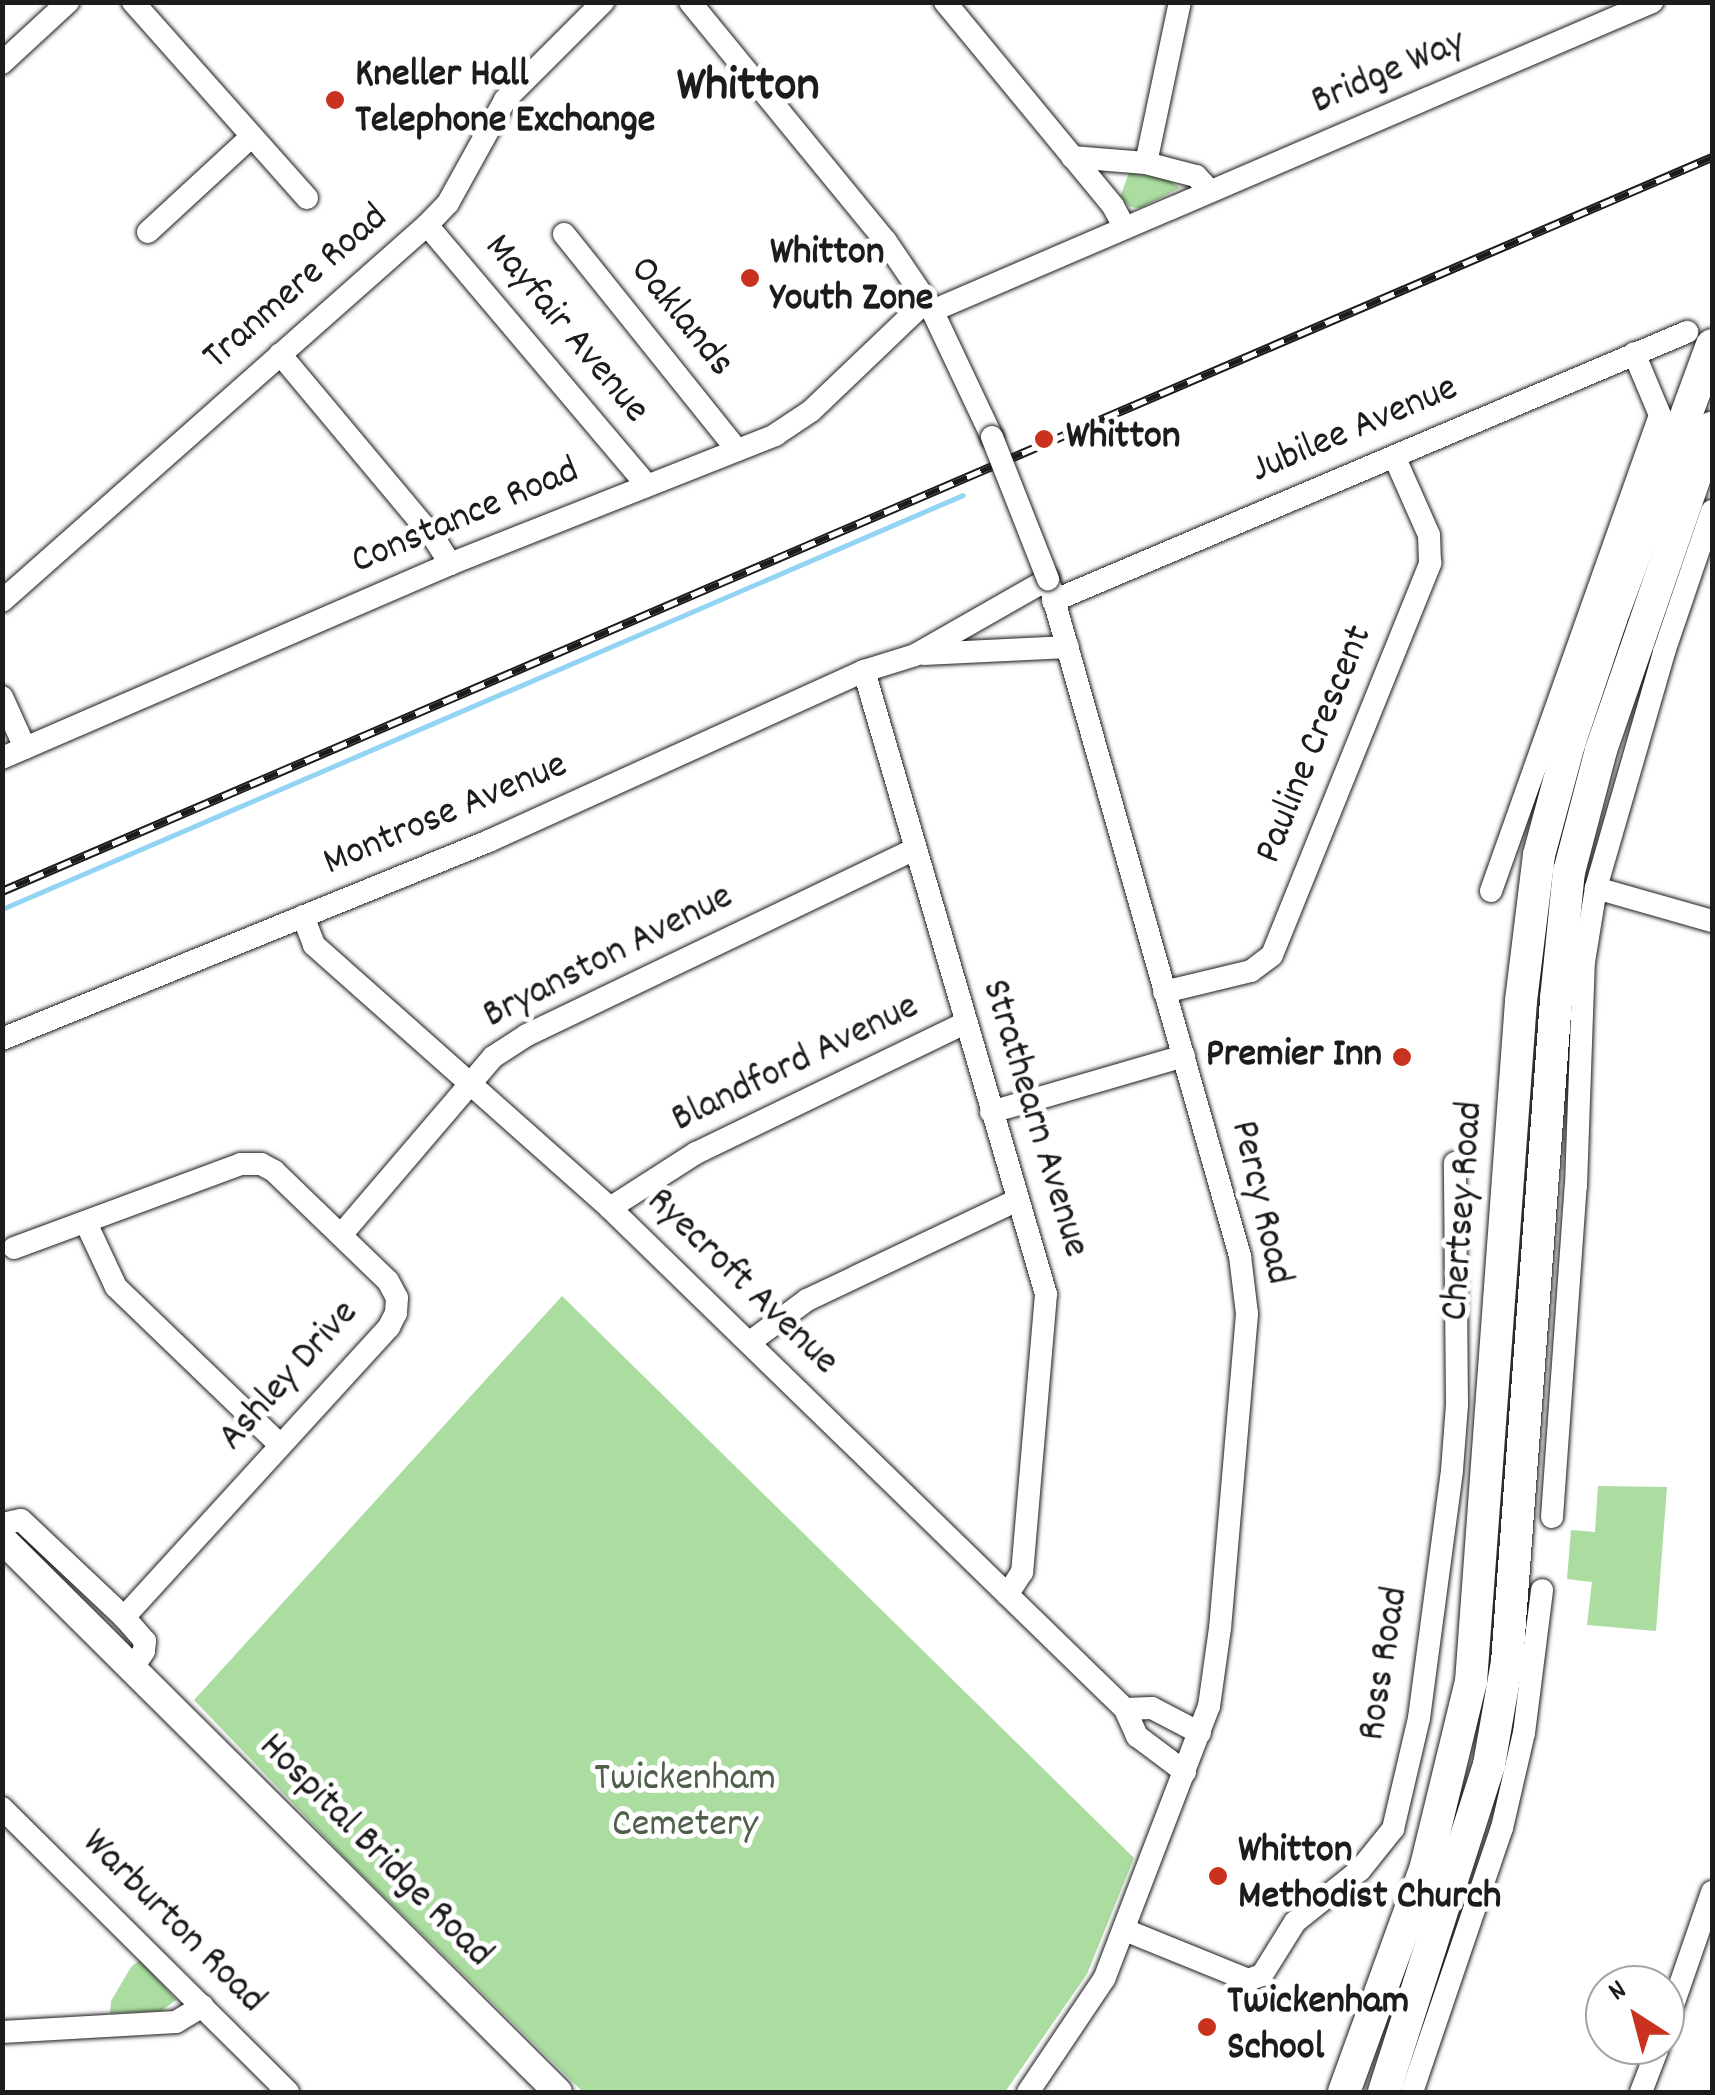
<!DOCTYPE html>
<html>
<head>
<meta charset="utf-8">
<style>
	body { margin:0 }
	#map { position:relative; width:1715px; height:2095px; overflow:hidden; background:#fff; font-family:Dekko,sans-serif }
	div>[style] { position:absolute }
	.green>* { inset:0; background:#aadd9f }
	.stream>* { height:5px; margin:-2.5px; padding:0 2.5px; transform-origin:2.5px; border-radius:2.5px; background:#93d4f5 }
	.roads { filter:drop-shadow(0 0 2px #1c1c1c) drop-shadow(0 0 2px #1c1c1c) }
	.minor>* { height:22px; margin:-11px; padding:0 11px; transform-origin:11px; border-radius:11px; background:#fff }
	.major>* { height:28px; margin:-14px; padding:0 14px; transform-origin:14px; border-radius:14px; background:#fff }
	.highway>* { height:32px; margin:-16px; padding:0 16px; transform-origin:16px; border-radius:16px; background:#fff }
	.rail>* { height:9px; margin-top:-4.5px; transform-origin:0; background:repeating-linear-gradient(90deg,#fff 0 15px,#1c1c1c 0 30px); box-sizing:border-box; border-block:2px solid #1c1c1c }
	.bridges { filter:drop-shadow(0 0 2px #1c1c1c) drop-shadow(0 0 2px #1c1c1c) }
	.minor-bridge>* { height:22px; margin:-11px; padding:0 11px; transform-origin:11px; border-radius:11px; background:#fff }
	.dots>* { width:28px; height:28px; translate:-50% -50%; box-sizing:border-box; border:5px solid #fff; border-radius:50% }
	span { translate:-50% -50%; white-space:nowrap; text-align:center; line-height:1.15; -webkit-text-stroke:10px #fff; paint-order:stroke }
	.street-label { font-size:40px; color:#1c1c1c }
	.poi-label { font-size:40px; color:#1c1c1c; font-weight:700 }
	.left { translate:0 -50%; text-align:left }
	.right { translate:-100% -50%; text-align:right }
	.park-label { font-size:40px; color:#4e604a }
	.district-label { font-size:50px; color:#1c1c1c; font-weight:700 }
	.frame { position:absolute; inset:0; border:5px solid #1c1c1c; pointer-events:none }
	.north { position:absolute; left:1585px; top:1965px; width:100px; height:100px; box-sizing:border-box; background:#fff; border:2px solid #a4a4a4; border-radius:50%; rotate:324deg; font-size:28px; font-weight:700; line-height:40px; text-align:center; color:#1c1c1c }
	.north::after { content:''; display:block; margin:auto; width:35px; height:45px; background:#c8321e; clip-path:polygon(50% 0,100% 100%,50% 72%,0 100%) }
</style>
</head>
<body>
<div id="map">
	<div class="green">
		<i style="clip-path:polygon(1129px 173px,1167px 179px,1180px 188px,1140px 208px,1130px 207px,1120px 197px)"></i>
		<i style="clip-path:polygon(562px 1296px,1134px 1858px,1087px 1974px,1005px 2092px,583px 2092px,346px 1859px,194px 1700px)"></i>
		<i style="clip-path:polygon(1598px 1486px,1667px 1487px,1656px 1631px,1587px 1625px,1592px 1582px,1567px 1579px,1571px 1530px,1595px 1532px)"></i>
		<i style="clip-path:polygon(140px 1960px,176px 2000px,161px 2011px,110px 2013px,111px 2001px,131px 1967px)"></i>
	</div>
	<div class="stream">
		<i style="left:2px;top:909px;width:1046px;rotate:-23.31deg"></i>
	</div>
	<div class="roads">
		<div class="minor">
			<i style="left:133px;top:2px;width:262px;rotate:48.4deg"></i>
			<i style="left:690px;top:2px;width:308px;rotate:50.7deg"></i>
			<i style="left:885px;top:240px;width:82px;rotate:55.9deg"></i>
			<i style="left:931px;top:308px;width:143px;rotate:64.7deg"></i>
			<i style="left:945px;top:2px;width:264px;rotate:50.5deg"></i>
			<i style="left:1113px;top:206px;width:24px;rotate:62deg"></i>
			<i style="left:2px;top:63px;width:90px;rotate:-42.7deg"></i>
			<i style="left:1072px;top:157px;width:74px;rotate:4.6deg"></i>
			<i style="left:1146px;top:163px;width:52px;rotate:14.6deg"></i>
			<i style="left:1196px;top:176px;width:21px;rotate:47deg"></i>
			<i style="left:1146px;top:163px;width:165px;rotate:-78.1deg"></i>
			<i style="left:427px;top:225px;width:338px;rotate:49.8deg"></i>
			<i style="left:148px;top:232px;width:139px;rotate:-42.7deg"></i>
			<i style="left:564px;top:234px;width:277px;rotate:51.3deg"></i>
			<i style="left:932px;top:311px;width:784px;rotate:-23.23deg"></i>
			<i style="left:280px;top:354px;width:240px;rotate:50.1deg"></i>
			<i style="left:434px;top:538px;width:31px;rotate:58deg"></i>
			<i style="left:2px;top:601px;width:567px;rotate:-41.5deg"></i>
			<i style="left:427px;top:225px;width:30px;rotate:-46deg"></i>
			<i style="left:448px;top:203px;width:118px;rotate:-61deg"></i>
			<i style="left:505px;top:100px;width:139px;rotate:-45deg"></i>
			<i style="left:1053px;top:601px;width:689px;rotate:-22.99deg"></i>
			<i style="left:924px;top:654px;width:144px;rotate:-2.8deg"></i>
			<i style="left:864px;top:671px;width:649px;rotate:73.72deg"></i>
			<i style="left:1046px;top:1294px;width:279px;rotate:94.9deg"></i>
			<i style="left:1022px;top:1572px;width:27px;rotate:123deg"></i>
			<i style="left:2px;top:697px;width:56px;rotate:65.7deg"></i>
			<i style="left:2px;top:758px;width:488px;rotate:-23.4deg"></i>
			<i style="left:450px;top:564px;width:350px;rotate:-21.6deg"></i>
			<i style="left:775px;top:435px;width:43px;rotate:-33.7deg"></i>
			<i style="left:811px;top:411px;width:159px;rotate:-43.7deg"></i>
			<i style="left:1596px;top:888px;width:121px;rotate:15.9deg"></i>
			<i style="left:1491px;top:891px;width:505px;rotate:-70.45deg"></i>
			<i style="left:1660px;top:415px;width:67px;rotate:-112.8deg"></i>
			<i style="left:303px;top:916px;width:31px;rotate:69deg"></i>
			<i style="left:314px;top:945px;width:396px;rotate:41.6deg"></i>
			<i style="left:610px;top:1208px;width:718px;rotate:44.21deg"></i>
			<i style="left:1125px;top:1709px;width:30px;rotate:66deg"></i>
			<i style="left:1137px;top:1736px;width:60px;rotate:36.9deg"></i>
			<i style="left:1164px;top:992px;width:89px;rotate:-13.6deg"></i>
			<i style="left:1251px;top:971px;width:26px;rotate:-37deg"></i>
			<i style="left:1272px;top:955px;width:423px;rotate:-68deg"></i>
			<i style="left:1430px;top:563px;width:28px;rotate:-92deg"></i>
			<i style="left:1429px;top:535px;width:86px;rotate:-113.9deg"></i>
			<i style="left:2px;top:1039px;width:526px;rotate:-22.13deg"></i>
			<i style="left:489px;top:841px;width:412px;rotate:-24.4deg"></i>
			<i style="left:864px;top:671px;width:53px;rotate:-17.4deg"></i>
			<i style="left:915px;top:655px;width:153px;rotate:-29.7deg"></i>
			<i style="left:1048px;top:579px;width:704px;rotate:74.17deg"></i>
			<i style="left:1240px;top:1256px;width:58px;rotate:83.1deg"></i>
			<i style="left:1247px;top:1314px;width:315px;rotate:94.9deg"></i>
			<i style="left:1220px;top:1628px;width:79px;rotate:98deg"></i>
			<i style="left:1209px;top:1706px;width:292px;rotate:111deg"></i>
			<i style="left:1104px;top:1979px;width:136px;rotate:123.9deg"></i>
			<i style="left:991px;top:1112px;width:201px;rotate:-16.2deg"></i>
			<i style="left:610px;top:1208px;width:102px;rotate:-32.6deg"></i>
			<i style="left:696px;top:1153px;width:299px;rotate:-25.8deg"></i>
			<i style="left:87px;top:1225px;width:68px;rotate:64.9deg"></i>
			<i style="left:116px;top:1287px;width:228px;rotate:43.9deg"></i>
			<i style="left:341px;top:1235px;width:234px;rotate:-49.5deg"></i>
			<i style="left:493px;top:1057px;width:40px;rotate:-32.9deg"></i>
			<i style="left:527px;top:1035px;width:430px;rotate:-25.6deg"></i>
			<i style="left:14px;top:1248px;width:242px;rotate:-20.3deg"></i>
			<i style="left:241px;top:1164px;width:20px"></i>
			<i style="left:261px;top:1164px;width:15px;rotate:28deg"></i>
			<i style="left:274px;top:1171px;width:158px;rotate:44deg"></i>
			<i style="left:388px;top:1281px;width:19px;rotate:62deg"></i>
			<i style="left:397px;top:1298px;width:15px;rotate:94deg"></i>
			<i style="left:396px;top:1313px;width:16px;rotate:117deg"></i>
			<i style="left:389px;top:1327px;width:393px;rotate:132.4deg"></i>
			<i style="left:750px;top:1342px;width:71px;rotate:-36.4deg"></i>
			<i style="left:807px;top:1300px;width:233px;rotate:-25.4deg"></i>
			<i style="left:1552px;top:1517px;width:332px;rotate:-85.9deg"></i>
			<i style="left:1576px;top:1186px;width:224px;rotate:-88deg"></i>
			<i style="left:1584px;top:962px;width:75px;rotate:-80.8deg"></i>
			<i style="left:1596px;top:888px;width:246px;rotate:-73.9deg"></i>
			<i style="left:1664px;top:652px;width:149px;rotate:-71.2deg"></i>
			<i style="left:2px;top:1524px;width:19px;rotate:-12deg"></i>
			<i style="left:21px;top:1520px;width:141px;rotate:43.3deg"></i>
			<i style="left:124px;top:1617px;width:32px;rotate:49deg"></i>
			<i style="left:145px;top:1641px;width:10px;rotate:96deg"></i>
			<i style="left:144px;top:1651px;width:23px;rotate:124deg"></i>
			<i style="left:1125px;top:1709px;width:27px;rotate:-2deg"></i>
			<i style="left:1152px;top:1708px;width:54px;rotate:27.5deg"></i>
			<i style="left:2px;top:1808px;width:403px;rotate:44.8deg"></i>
			<i style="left:1125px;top:1930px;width:133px;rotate:22.1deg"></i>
			<i style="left:1248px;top:1980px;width:15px;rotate:-20deg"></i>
			<i style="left:1262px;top:1975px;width:62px;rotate:-58.1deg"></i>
			<i style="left:1295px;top:1922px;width:83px;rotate:-38.7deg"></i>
			<i style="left:1360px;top:1870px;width:53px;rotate:-51.2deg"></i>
			<i style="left:1393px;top:1829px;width:114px;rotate:-76.8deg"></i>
			<i style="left:1419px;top:1718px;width:250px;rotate:-82.4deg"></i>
			<i style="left:1452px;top:1470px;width:65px;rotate:-85.6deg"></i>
			<i style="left:1457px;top:1405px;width:242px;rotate:-90.5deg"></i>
			<i style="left:1665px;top:2028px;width:144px;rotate:-70.9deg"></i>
			<i style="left:2px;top:2032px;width:174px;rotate:-3.3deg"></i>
			<i style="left:176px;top:2022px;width:31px;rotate:-31deg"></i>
			<i style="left:1412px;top:2092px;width:279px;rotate:-71.2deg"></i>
			<i style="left:1502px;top:1828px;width:98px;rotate:-77deg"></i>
			<i style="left:1524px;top:1733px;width:144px;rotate:-82.8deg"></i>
			<i style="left:1641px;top:2092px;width:50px;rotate:-69deg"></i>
		</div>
		<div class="major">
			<i style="left:2px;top:1539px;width:784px;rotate:44.85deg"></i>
		</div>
		<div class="highway">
			<i style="left:1344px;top:2092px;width:236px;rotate:-70deg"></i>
			<i style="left:1425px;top:1870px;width:194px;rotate:-76.3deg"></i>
			<i style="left:1471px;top:1682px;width:683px;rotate:-85.8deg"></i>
			<i style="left:1521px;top:1001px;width:147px;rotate:-83deg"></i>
			<i style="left:1539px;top:855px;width:115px;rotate:-74.9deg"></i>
			<i style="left:1569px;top:744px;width:129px;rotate:-71.4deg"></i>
			<i style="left:1610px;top:622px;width:295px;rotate:-69.8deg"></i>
			<i style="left:1384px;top:2092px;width:343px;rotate:-72.2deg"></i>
			<i style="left:1489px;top:1765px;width:105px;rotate:-80.1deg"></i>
			<i style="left:1507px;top:1662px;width:665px;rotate:-85.77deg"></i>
			<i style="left:1556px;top:999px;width:128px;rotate:-84.2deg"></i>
			<i style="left:1569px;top:872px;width:126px;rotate:-75.3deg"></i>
			<i style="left:1601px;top:750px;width:341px;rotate:-71deg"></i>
		</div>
	</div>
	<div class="rail">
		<i style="left:2px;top:891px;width:1861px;rotate:-23.23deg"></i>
	</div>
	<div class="bridges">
		<div class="minor-bridge">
			<i style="left:992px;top:437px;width:153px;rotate:68.5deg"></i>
		</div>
	</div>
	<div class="dots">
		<i style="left:335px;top:100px;background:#c8321e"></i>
		<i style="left:750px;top:278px;background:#c8321e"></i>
		<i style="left:1044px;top:439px;background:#c8321e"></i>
		<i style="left:1402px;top:1057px;background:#c8321e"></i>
		<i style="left:1218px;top:1876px;background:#c8321e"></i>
		<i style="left:1207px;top:2027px;background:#c8321e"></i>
	</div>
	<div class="street-label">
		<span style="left:1389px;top:74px;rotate:-23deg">Bridge Way</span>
		<span style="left:297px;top:289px;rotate:-41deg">Tranmere Road</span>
		<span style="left:680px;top:318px;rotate:51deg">Oaklands</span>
		<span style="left:565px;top:330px;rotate:50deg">Mayfair Avenue</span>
		<span style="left:1355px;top:431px;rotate:-23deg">Jubilee Avenue</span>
		<span style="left:466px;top:518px;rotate:-23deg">Constance Road</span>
		<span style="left:1316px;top:745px;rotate:-68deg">Pauline Crescent</span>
		<span style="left:446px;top:816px;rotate:-23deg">Montrose Avenue</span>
		<span style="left:609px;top:958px;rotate:-27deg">Bryanston Avenue</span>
		<span style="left:796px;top:1065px;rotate:-26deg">Blandford Avenue</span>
		<span style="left:1033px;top:1119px;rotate:73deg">Strathearn Avenue</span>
		<span style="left:1259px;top:1203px;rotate:77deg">Percy Road</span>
		<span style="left:1465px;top:1211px;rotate:-86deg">Chertsey Road</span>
		<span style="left:741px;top:1283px;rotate:44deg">Ryecroft Avenue</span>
		<span style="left:290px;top:1377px;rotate:-48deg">Ashley Drive</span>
		<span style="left:1386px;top:1664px;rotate:-81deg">Ross Road</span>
		<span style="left:374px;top:1852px;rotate:45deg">Hospital Bridge Road</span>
		<span style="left:172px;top:1923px;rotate:45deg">Warburton Road</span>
	</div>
	<div class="poi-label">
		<span class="left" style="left:355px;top:100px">Kneller Hall<br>Telephone Exchange</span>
		<span class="left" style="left:770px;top:278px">Whitton<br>Youth Zone</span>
		<span class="left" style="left:1066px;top:439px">Whitton</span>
		<span class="right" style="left:1382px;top:1057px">Premier Inn</span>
		<span class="left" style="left:1238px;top:1876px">Whitton<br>Methodist Church</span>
		<span class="left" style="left:1227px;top:2027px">Twickenham<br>School</span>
	</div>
	<div class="park-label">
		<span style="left:685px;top:1804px">Twickenham<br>Cemetery</span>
	</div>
	<div class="district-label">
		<span style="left:748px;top:89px">Whitton</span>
	</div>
	<div class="frame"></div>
	<div class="north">N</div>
</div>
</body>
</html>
